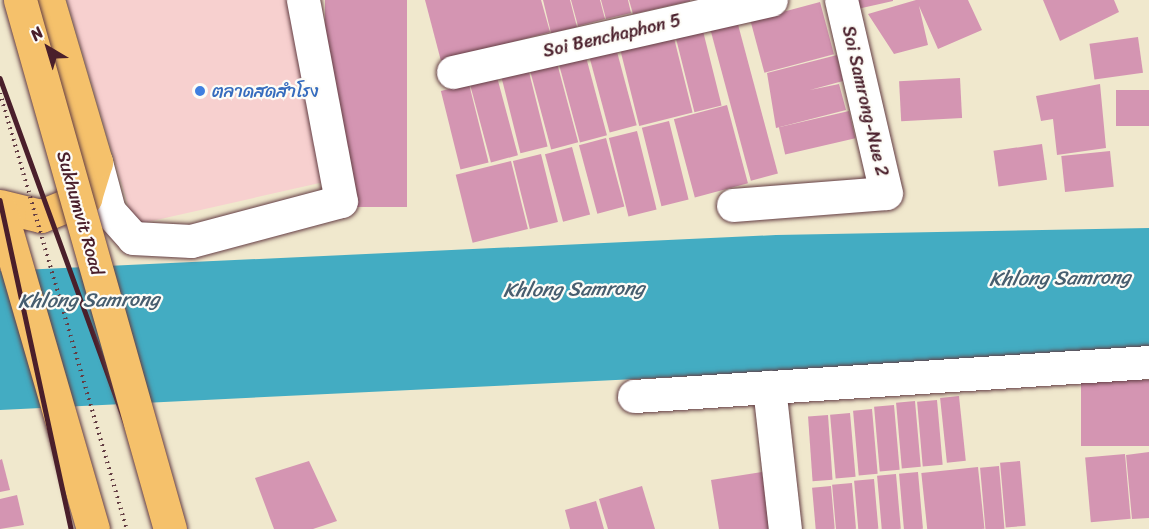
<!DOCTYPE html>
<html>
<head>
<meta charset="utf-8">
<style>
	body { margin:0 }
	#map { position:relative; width:1149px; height:529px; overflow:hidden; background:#f0e8cd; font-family:Sriracha,"Playpen Sans Thai",sans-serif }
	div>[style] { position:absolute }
	.built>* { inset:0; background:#f7d0cf }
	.water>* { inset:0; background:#43acc2 }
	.building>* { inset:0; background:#d495b2; transform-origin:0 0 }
	.roads { filter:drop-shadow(0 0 2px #633d43) drop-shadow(0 0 2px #633d43) }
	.minor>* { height:33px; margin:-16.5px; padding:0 16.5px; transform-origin:16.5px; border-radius:16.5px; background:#fff }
	.highway>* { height:33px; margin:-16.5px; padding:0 16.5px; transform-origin:16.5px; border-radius:16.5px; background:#f5c16b }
	.rail>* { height:4.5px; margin:-2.25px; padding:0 2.25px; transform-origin:2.25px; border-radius:2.25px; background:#4a1f2b }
	.path-bridge>* { height:4px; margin-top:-2px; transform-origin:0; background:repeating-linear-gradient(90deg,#633d43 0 1.5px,transparent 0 6px) }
	.bridges { filter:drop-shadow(0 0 2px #633d43) drop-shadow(0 0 2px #633d43) }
	.highway-bridge>* { height:33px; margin:-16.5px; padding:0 16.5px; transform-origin:16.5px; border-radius:16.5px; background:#f5c16b }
	.dots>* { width:16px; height:16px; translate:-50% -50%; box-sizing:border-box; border:3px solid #fdfcf7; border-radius:50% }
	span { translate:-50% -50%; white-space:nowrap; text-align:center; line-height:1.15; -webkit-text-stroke:4.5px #fdfcf7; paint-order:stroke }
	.street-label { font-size:18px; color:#4a1f2b }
	.shop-label { font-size:18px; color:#366cbe }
	.left { translate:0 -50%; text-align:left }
	.water-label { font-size:20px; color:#475e6f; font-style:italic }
	.north { position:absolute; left:18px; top:18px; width:60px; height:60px; -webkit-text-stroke:4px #fdfcf7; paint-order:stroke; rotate:322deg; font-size:16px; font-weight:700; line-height:24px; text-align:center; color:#4a1f2b }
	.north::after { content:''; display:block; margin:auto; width:21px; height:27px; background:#4a1f2b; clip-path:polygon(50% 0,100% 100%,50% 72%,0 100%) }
</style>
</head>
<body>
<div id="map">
	<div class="built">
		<i style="clip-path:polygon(67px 0,288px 0,324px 182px,134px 225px)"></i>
	</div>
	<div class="water">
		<i style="clip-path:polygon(1149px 228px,1149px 354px,0 410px,0 271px,776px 235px)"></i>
	</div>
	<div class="building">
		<i style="left:325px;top:0;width:82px;height:207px"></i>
		<i style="clip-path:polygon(425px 0,541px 0,550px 32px,441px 61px)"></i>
		<i style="clip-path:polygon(543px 0,570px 0,577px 27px,551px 33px)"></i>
		<i style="clip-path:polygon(571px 0,600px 0,605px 19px,578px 26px)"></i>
		<i style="clip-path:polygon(601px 0,628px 0,631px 13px,606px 19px)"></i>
		<i style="clip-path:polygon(629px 0,690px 0,690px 1px,633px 14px)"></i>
		<i style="clip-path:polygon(851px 0,893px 0,893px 1px,853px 10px)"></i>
		<i style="clip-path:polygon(968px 0,982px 30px,938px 49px,919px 6px,928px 45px,894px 54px,868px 14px,916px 0)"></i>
		<i style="clip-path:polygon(1043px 0,1114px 0,1119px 12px,1060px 41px)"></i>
		<i style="left:820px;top:2px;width:54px;height:72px;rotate:75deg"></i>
		<i style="left:736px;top:17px;width:162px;height:28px;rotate:75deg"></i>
		<i style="left:702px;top:27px;width:81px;height:28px;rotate:76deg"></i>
		<i style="left:673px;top:34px;width:81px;height:55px;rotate:76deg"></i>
		<i style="left:1138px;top:37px;width:36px;height:49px;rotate:82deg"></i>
		<i style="left:616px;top:48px;width:80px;height:28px;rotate:75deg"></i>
		<i style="clip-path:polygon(837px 55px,843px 81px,810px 90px,839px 84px,846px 110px,776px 128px,767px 73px)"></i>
		<i style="left:586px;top:57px;width:81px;height:28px;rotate:75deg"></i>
		<i style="left:557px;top:63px;width:82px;height:28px;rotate:75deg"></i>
		<i style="left:528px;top:68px;width:81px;height:28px;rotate:76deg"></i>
		<i style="left:497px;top:77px;width:81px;height:28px;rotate:75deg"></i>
		<i style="left:960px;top:78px;width:40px;height:61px;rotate:87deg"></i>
		<i style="left:469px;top:84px;width:81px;height:29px;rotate:76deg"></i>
		<i style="clip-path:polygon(1100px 84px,1106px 148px,1057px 155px,1053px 119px,1041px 121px,1036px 96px)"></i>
		<i style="left:1149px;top:90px;width:36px;height:33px;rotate:90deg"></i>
		<i style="left:727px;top:105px;width:81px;height:55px;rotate:75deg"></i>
		<i style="left:849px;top:111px;width:28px;height:72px;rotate:77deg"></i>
		<i style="left:669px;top:121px;width:81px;height:28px;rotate:76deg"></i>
		<i style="left:637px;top:131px;width:81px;height:29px;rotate:76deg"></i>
		<i style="left:606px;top:138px;width:71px;height:28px;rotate:75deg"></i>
		<i style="left:1042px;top:144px;width:36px;height:49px;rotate:82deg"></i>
		<i style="left:572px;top:147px;width:70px;height:28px;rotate:75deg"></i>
		<i style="left:1110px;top:151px;width:36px;height:49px;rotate:84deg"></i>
		<i style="left:541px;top:154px;width:70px;height:29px;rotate:76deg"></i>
		<i style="left:511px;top:161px;width:70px;height:57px;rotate:76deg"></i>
		<i style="left:1149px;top:380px;width:66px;height:68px;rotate:90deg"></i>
		<i style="left:959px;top:396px;width:65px;height:19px;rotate:84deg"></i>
		<i style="left:937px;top:400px;width:65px;height:20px;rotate:85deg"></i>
		<i style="left:915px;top:401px;width:66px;height:19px;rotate:85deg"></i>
		<i style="left:894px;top:405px;width:65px;height:20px;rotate:85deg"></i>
		<i style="left:872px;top:409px;width:65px;height:19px;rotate:85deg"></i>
		<i style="left:850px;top:413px;width:64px;height:20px;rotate:85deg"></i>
		<i style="left:828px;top:415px;width:65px;height:20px;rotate:86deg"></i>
		<i style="clip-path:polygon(1149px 452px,1149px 518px,1132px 519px,1126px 455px)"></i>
		<i style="left:1125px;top:454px;width:65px;height:40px;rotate:85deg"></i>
		<i style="clip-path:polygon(2px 459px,10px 490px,0 492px,0 460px)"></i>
		<i style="clip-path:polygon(309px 461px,337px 521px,313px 529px,274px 529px,255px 478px)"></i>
		<i style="left:1020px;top:461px;width:65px;height:20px;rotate:85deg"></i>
		<i style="left:999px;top:466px;width:63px;height:19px;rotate:85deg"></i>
		<i style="left:978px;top:467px;width:62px;height:57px;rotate:84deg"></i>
		<i style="clip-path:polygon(762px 472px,771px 529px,719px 529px,711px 480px)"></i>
		<i style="left:918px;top:472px;width:57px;height:19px;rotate:85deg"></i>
		<i style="left:896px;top:474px;width:55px;height:19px;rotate:85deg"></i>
		<i style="left:874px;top:479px;width:50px;height:20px;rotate:85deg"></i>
		<i style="left:852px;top:483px;width:46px;height:20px;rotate:85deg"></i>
		<i style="clip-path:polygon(642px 486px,655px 529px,608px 529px,599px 499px)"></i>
		<i style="left:831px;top:486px;width:43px;height:19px;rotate:85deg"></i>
		<i style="clip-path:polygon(17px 495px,24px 525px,0 529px,0 499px)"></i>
		<i style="clip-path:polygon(596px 501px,604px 529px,570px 529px,565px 510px)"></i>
	</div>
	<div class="roads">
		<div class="minor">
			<i style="left:453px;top:72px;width:326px;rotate:-12.8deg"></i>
			<i style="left:96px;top:162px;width:51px;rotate:75.1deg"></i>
			<i style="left:109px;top:211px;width:36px;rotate:48deg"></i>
			<i style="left:133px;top:238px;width:58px;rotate:3deg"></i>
			<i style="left:191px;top:241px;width:155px;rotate:-14.9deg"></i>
			<i style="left:341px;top:201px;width:205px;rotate:-100.7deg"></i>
			<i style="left:733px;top:205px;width:153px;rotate:-4.5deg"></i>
			<i style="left:886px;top:193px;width:198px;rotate:-103.1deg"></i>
			<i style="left:769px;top:387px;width:143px;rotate:83.6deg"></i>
			<i style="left:634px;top:396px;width:516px;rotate:-3.78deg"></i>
		</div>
		<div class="highway">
			<i style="left:0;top:206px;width:42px;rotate:13.7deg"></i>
			<i style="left:41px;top:216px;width:48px;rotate:-22.2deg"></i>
			<i style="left:85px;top:198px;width:38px;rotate:-73deg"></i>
			<i style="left:96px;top:162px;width:169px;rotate:-106.5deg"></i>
			<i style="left:0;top:209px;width:333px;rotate:73.8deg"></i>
		</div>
	</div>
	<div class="rail">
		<i style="left:0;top:78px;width:480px;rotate:70deg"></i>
		<i style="left:0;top:200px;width:337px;rotate:77.8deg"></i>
	</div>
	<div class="path-bridge">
		<i style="left:0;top:93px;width:454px;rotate:73.8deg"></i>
	</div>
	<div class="bridges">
		<div class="highway-bridge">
			<i style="left:20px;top:0;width:550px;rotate:74.17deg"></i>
		</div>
	</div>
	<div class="dots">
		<i style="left:200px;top:91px;background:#3f7fe0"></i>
	</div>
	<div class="street-label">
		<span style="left:612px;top:36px;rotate:-13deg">Soi Benchaphon 5</span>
		<span style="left:865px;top:101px;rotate:77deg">Soi Samrong-Nue 2</span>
		<span style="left:80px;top:213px;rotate:74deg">Sukhumvit Road</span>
	</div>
	<div class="shop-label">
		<span class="left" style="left:212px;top:91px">ตลาดสดสำโรง</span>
	</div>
	<div class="water-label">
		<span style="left:1060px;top:278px;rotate:-1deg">Khlong Samrong</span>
		<span style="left:574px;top:289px;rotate:-1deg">Khlong Samrong</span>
		<span style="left:89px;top:300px;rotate:-1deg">Khlong Samrong</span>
	</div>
	<div class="north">N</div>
</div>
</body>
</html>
